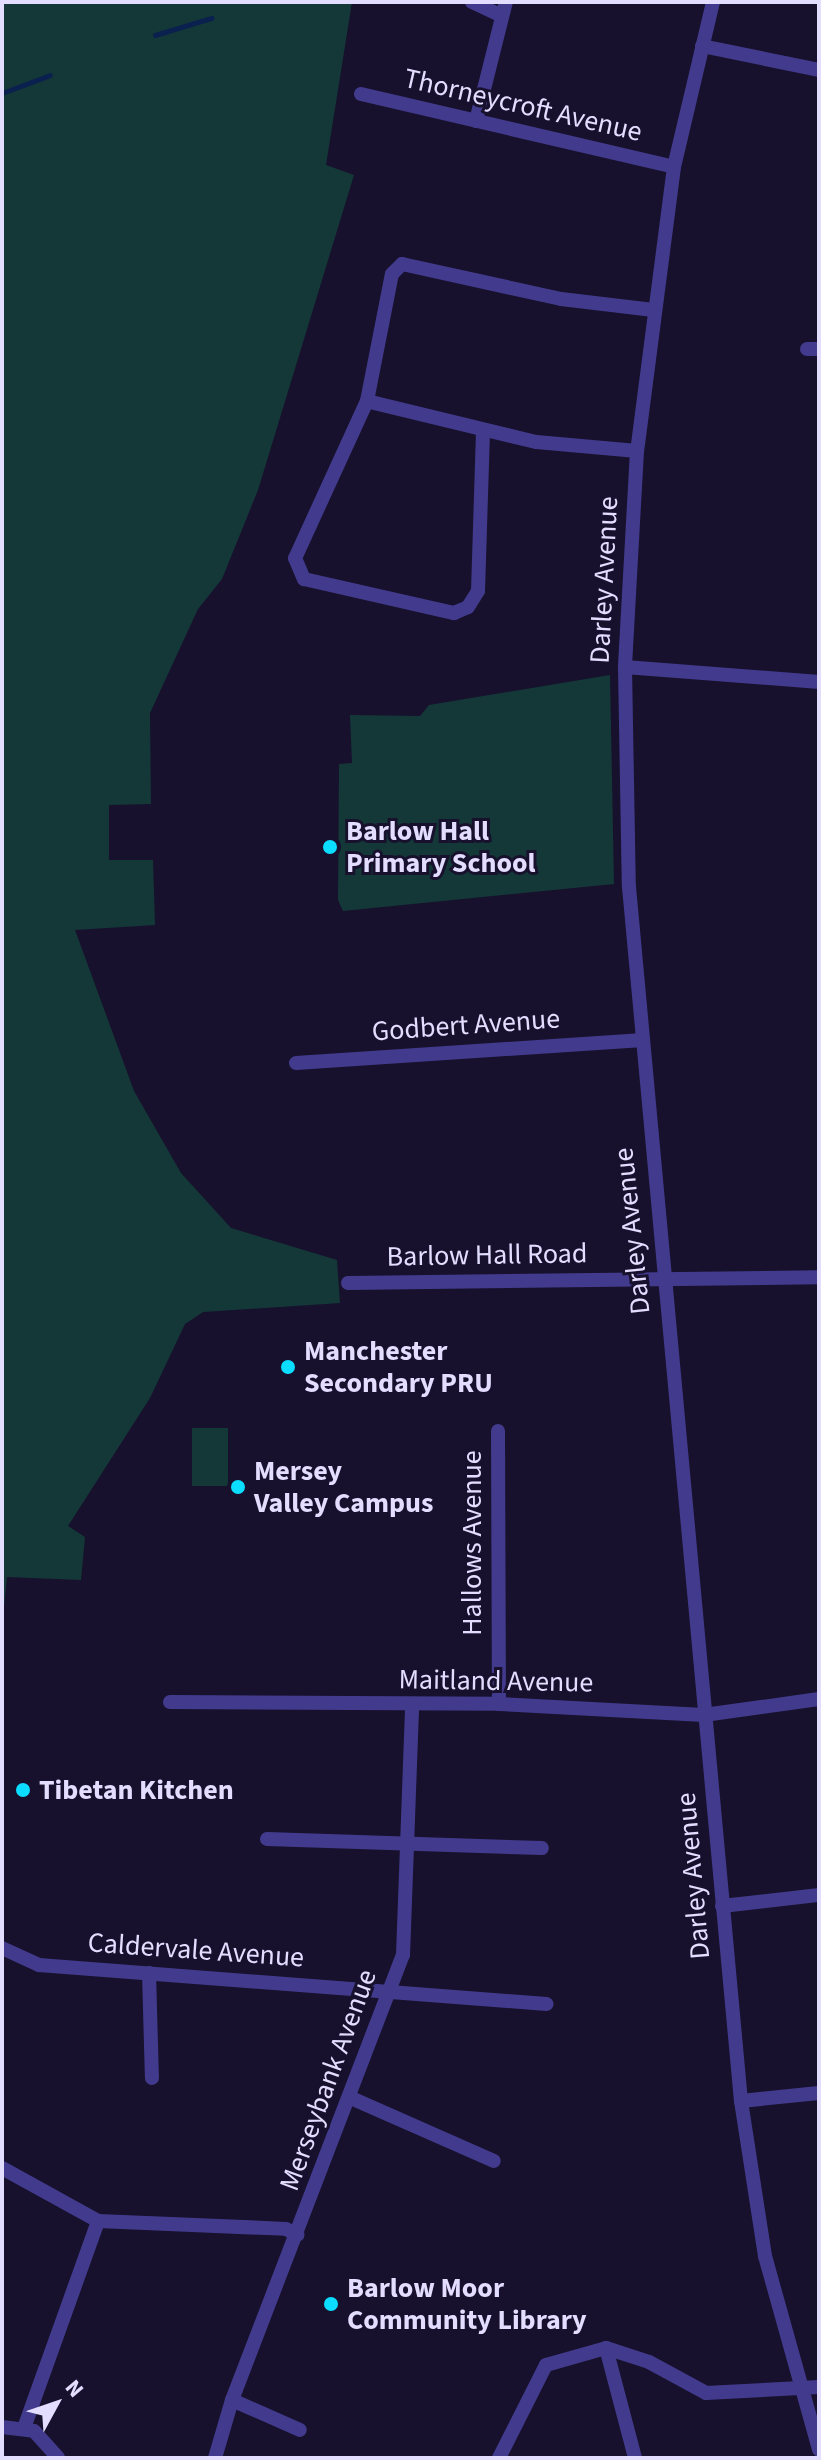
<!DOCTYPE html>
<html>
<head>
<meta charset="utf-8">
<style>
	body { margin:0 }
	#map { position:relative; width:821px; height:2460px; overflow:hidden; background:#17112d; font-family:"Source Sans 3",sans-serif }
	div>[style] { position:absolute }
	.green>* { inset:0; background:#143838; transform-origin:0 0 }
	.stream>* { height:5px; margin:-2.5px; padding:0 2.5px; transform-origin:2.5px; border-radius:2.5px; background:#0a204e }
	.minor>* { height:14px; margin:-7px; padding:0 7px; transform-origin:7px; border-radius:7px; background:#423b8d }
	.dots>* { width:22px; height:22px; translate:-50% -50%; box-sizing:border-box; border:4px solid #17112d; border-radius:50% }
	span { translate:-50% -50%; white-space:nowrap; text-align:center; line-height:1.15; -webkit-text-stroke:6px #17112d; paint-order:stroke }
	.street-label { font-size:28px; color:#e3deff }
	.poi-label { font-size:28px; color:#e3deff; font-weight:700 }
	.left { translate:0 -50%; text-align:left }
	.frame { position:absolute; inset:0; border:4px solid #e3deff; pointer-events:none }
	.north { position:absolute; left:16px; top:2364px; width:80px; height:80px; -webkit-text-stroke:6px #17112d; paint-order:stroke; rotate:50deg; font-size:22px; font-weight:700; line-height:32px; text-align:center; color:#e3deff }
	.north::after { content:''; display:block; margin:auto; width:28px; height:36px; background:#e3deff; clip-path:polygon(50% 0,100% 100%,50% 72%,0 100%) }
</style>
</head>
<body>
<div id="map">
	<div class="green">
		<i style="clip-path:polygon(2px 2px,352px 2px,326px 165px,354px 175px,258px 490px,222px 579px,198px 609px,150px 713px,151px 804px,109px 805px,109px 860px,153px 860px,155px 925px,75px 930px,134px 1091px,181px 1173px,231px 1228px,337px 1260px,340px 1303px,203px 1312px,185px 1324px,150px 1398px,68px 1526px,85px 1537px,81px 1580px,7px 1577px,2px 1627px)"></i>
		<i style="clip-path:polygon(610px 675px,614px 884px,343px 911px,338px 900px,339px 764px,352px 763px,350px 715px,420px 716px,429px 705px)"></i>
		<i style="left:192px;top:1428px;width:36px;height:58px"></i>
	</div>
	<div class="stream">
		<i style="left:155px;top:35px;width:59px;rotate:-16.9deg"></i>
		<i style="left:2px;top:93px;width:51px;rotate:-20.6deg"></i>
	</div>
	<div class="minor">
		<i style="left:472px;top:2px;width:33px;rotate:25deg"></i>
		<i style="left:713px;top:2px;width:170px;rotate:103.3deg"></i>
		<i style="left:674px;top:167px;width:286px;rotate:97.4deg"></i>
		<i style="left:637px;top:451px;width:216px;rotate:93.2deg"></i>
		<i style="left:625px;top:667px;width:220px;rotate:89deg"></i>
		<i style="left:629px;top:887px;width:1219px;rotate:84.73deg"></i>
		<i style="left:741px;top:2101px;width:157px;rotate:81.2deg"></i>
		<i style="left:765px;top:2256px;width:201px;rotate:74.4deg"></i>
		<i style="left:702px;top:46px;width:119px;rotate:11.6deg"></i>
		<i style="left:361px;top:94px;width:321px;rotate:13.1deg"></i>
		<i style="left:476px;top:121px;width:123px;rotate:-75.9deg"></i>
		<i style="left:807px;top:349px;width:12px"></i>
		<i style="left:367px;top:401px;width:173px;rotate:114.6deg"></i>
		<i style="left:295px;top:558px;width:23px;rotate:67deg"></i>
		<i style="left:304px;top:579px;width:154px;rotate:12.8deg"></i>
		<i style="left:454px;top:613px;width:15px;rotate:-23deg"></i>
		<i style="left:468px;top:607px;width:19px;rotate:-58deg"></i>
		<i style="left:478px;top:591px;width:160px;rotate:-88.2deg"></i>
		<i style="left:637px;top:451px;width:101px;rotate:-174.9deg"></i>
		<i style="left:536px;top:442px;width:174px;rotate:-166.4deg"></i>
		<i style="left:367px;top:401px;width:129px;rotate:-78.9deg"></i>
		<i style="left:392px;top:274px;width:14px;rotate:-45deg"></i>
		<i style="left:402px;top:264px;width:163px;rotate:12.4deg"></i>
		<i style="left:561px;top:299px;width:93px;rotate:6.8deg"></i>
		<i style="left:625px;top:667px;width:195px;rotate:4.4deg"></i>
		<i style="left:296px;top:1063px;width:344px;rotate:-3.8deg"></i>
		<i style="left:348px;top:1283px;width:471px;rotate:-0.7deg"></i>
		<i style="left:498px;top:1431px;width:273px;rotate:89.8deg"></i>
		<i style="left:170px;top:1702px;width:329px;rotate:0.3deg"></i>
		<i style="left:499px;top:1704px;width:205px;rotate:3.1deg"></i>
		<i style="left:704px;top:1715px;width:116px;rotate:-7.9deg"></i>
		<i style="left:267px;top:1839px;width:275px;rotate:1.9deg"></i>
		<i style="left:722px;top:1906px;width:98px;rotate:-6.5deg"></i>
		<i style="left:2px;top:1948px;width:41px;rotate:24.7deg"></i>
		<i style="left:39px;top:1965px;width:509px;rotate:4.39deg"></i>
		<i style="left:149px;top:1973px;width:105px;rotate:88.4deg"></i>
		<i style="left:351px;top:2098px;width:156px;rotate:23.8deg"></i>
		<i style="left:741px;top:2101px;width:78px;rotate:-5.9deg"></i>
		<i style="left:2px;top:2168px;width:110px;rotate:28.9deg"></i>
		<i style="left:98px;top:2221px;width:188px;rotate:2.4deg"></i>
		<i style="left:286px;top:2229px;width:13px;rotate:27deg"></i>
		<i style="left:606px;top:2348px;width:114px;rotate:75.2deg"></i>
		<i style="left:232px;top:2400px;width:74px;rotate:23.8deg"></i>
		<i style="left:2px;top:2427px;width:32px;rotate:7deg"></i>
		<i style="left:34px;top:2431px;width:36px;rotate:48deg"></i>
		<i style="left:24px;top:2428px;width:220px;rotate:-70.3deg"></i>
		<i style="left:215px;top:2458px;width:60px;rotate:-73.7deg"></i>
		<i style="left:232px;top:2400px;width:477px;rotate:-69deg"></i>
		<i style="left:403px;top:1955px;width:250px;rotate:-87.9deg"></i>
		<i style="left:499px;top:2458px;width:104px;rotate:-63.2deg"></i>
		<i style="left:546px;top:2365px;width:62px;rotate:-15.8deg"></i>
		<i style="left:606px;top:2348px;width:45px;rotate:18deg"></i>
		<i style="left:649px;top:2362px;width:65px;rotate:28.5deg"></i>
		<i style="left:706px;top:2393px;width:113px;rotate:-3deg"></i>
	</div>
	<div class="dots">
		<i style="left:330px;top:847px;background:#0addff"></i>
		<i style="left:288px;top:1367px;background:#0addff"></i>
		<i style="left:238px;top:1487px;background:#0addff"></i>
		<i style="left:23px;top:1790px;background:#0addff"></i>
		<i style="left:331px;top:2304px;background:#0addff"></i>
	</div>
	<div class="street-label">
		<span style="left:523px;top:105px;rotate:13deg">Thorneycroft Avenue</span>
		<span style="left:604px;top:580px;rotate:-87deg">Darley Avenue</span>
		<span style="left:466px;top:1025px;rotate:-4deg">Godbert Avenue</span>
		<span style="left:632px;top:1231px;rotate:-96deg">Darley Avenue</span>
		<span style="left:487px;top:1255px;rotate:-1deg">Barlow Hall Road</span>
		<span style="left:472px;top:1543px;rotate:-90deg">Hallows Avenue</span>
		<span style="left:496px;top:1681px;rotate:1deg">Maitland Avenue</span>
		<span style="left:693px;top:1876px;rotate:-95deg">Darley Avenue</span>
		<span style="left:196px;top:1950px;rotate:4deg">Caldervale Avenue</span>
		<span style="left:328px;top:2080px;rotate:-70deg">Merseybank Avenue</span>
	</div>
	<div class="poi-label">
		<span class="left" style="left:346px;top:847px">Barlow Hall<br>Primary School</span>
		<span class="left" style="left:304px;top:1367px">Manchester<br>Secondary PRU</span>
		<span class="left" style="left:254px;top:1487px">Mersey<br>Valley Campus</span>
		<span class="left" style="left:39px;top:1790px">Tibetan Kitchen</span>
		<span class="left" style="left:347px;top:2304px">Barlow Moor<br>Community Library</span>
	</div>
	<div class="frame"></div>
	<div class="north">N</div>
</div>
</body>
</html>
